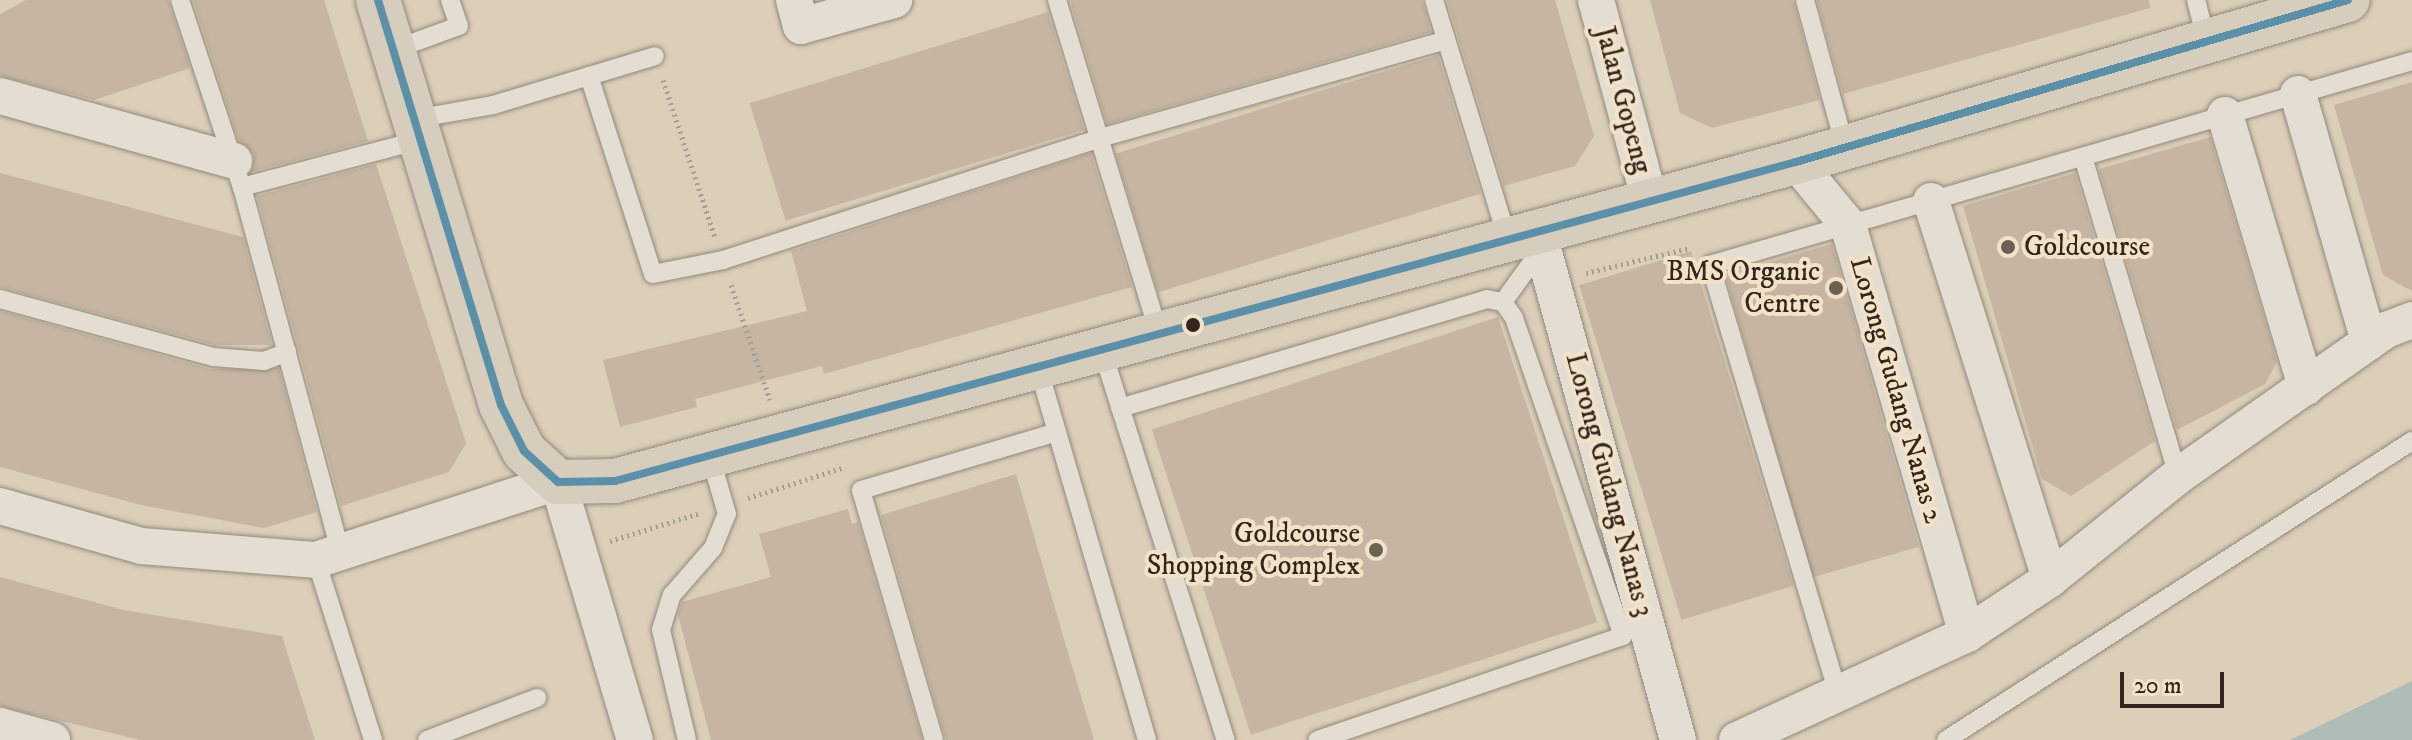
<!DOCTYPE html>
<html>
<head>
<meta charset="utf-8">
<style>
	body { margin:0 }
	#map { position:relative; width:2412px; height:740px; overflow:hidden; background:#dccfb9; font-family:"IM FELL DW Pica",serif }
	div>[style] { position:absolute }
	.water>* { inset:0; background:#b0bdb6 }
	.building>* { inset:0; background:#c6b5a3; transform-origin:0 0 }
	.path>* { height:5px; margin-top:-2.5px; transform-origin:0; background:repeating-linear-gradient(90deg,#a49e95 0 2px,transparent 0 6px) }
	.roads { filter:drop-shadow(0 0 2px #92897c) drop-shadow(0 0 2px #92897c) }
	.lane>* { height:18px; margin:-9px; padding:0 9px; transform-origin:9px; border-radius:9px; background:#e3ddd2 }
	.street>* { height:36px; margin:-18px; padding:0 18px; transform-origin:18px; border-radius:18px; background:#e3ddd2 }
	.highway>* { height:44px; margin:-22px; padding:0 22px; transform-origin:22px; border-radius:22px; background:#d7cdbd }
	.bus-1>* { height:8px; margin:-4px; padding:0 4px; transform-origin:4px; border-radius:4px; background:#5b90a8 }
	.dots>* { width:22px; height:22px; translate:-50% -50%; box-sizing:border-box; border:4px solid #f2e2c8; border-radius:50% }
	span { translate:-50% -50%; white-space:nowrap; text-align:center; line-height:1.15; -webkit-text-stroke:8px #f2e2c8; paint-order:stroke }
	.street-label { font-size:28px; color:#32251e }
	.poi-label { font-size:28px; color:#32251e }
	.left { translate:0 -50%; text-align:left }
	.right { translate:-100% -50%; text-align:right }
	.scale { position:absolute; left:2120px; top:672px; width:104px; height:36px; box-sizing:border-box; border:4px solid #32251e; border-top:0; padding-left:10px; font-size:24px; line-height:28px; white-space:nowrap; color:#32251e; -webkit-text-stroke:6px #f2e2c8; paint-order:stroke }
</style>
</head>
<body>
<div id="map">
	<div class="water">
		<i style="clip-path:polygon(2412px 681px,2412px 740px,2290px 740px)"></i>
	</div>
	<div class="building">
		<i style="clip-path:polygon(26px 0,168px 0,190px 68px,94px 100px,0 76px,0 14px)"></i>
		<i style="clip-path:polygon(193px 0,324px 0,368px 141px,251px 172px,254px 155px,239px 141px)"></i>
		<i style="clip-path:polygon(1070px 0,1422px 0,1431px 32px,1107px 124px)"></i>
		<i style="clip-path:polygon(1447px 0,1555px 0,1594px 136px,1575px 166px,1504px 186px)"></i>
		<i style="clip-path:polygon(1650px 0,1793px 0,1820px 100px,1712px 128px,1680px 113px)"></i>
		<i style="clip-path:polygon(1817px 0,2149px 0,2150px 8px,1843px 94px)"></i>
		<i style="left:1048px;top:12px;width:123px;height:312px;rotate:73deg"></i>
		<i style="left:1438px;top:55px;width:145px;height:337px;rotate:73deg"></i>
		<i style="clip-path:polygon(2412px 82px,2412px 291px,2383px 275px,2334px 105px)"></i>
		<i style="clip-path:polygon(2210px 137px,2277px 362px,2265px 384px,2177px 430px,2099px 169px)"></i>
		<i style="clip-path:polygon(1091px 153px,1132px 287px,824px 374px,822px 366px,695px 399px,697px 407px,620px 427px,603px 360px,807px 311px,791px 251px)"></i>
		<i style="clip-path:polygon(376px 164px,466px 443px,449px 472px,341px 506px,257px 196px)"></i>
		<i style="clip-path:polygon(0 173px,243px 237px,272px 345px,215px 345px,0 287px)"></i>
		<i style="clip-path:polygon(2075px 173px,2155px 441px,2071px 496px,2042px 479px,1963px 206px)"></i>
		<i style="left:1832px;top:244px;width:315px;height:111px;rotate:74deg"></i>
		<i style="left:1691px;top:251px;width:350px;height:117px;rotate:73deg"></i>
		<i style="clip-path:polygon(0 311px,210px 369px,279px 368px,317px 512px,264px 528px,141px 505px,0 467px)"></i>
		<i style="left:1498px;top:317px;width:321px;height:364px;rotate:72deg"></i>
		<i style="clip-path:polygon(1016px 474px,1062px 632px,1094px 740px,946px 740px,881px 515px)"></i>
		<i style="clip-path:polygon(848px 509px,852px 524px,858px 522px,922px 740px,711px 740px,678px 615px,682px 602px,771px 577px,759px 534px)"></i>
		<i style="clip-path:polygon(0 577px,124px 610px,282px 636px,315px 740px,140px 740px,0 706px)"></i>
	</div>
	<div class="path">
		<i style="left:663px;top:80px;width:165px;rotate:71.7deg"></i>
		<i style="left:1586px;top:273px;width:106px;rotate:-13.6deg"></i>
		<i style="left:731px;top:285px;width:121px;rotate:71.3deg"></i>
		<i style="left:748px;top:498px;width:102px;rotate:-17.7deg"></i>
		<i style="left:610px;top:541px;width:94px;rotate:-17.3deg"></i>
	</div>
	<div class="roads">
		<div class="lane">
			<i style="left:180px;top:0;width:197px;rotate:71.7deg"></i>
			<i style="left:242px;top:187px;width:379px;rotate:74.9deg"></i>
			<i style="left:1057px;top:0;width:349px;rotate:73deg"></i>
			<i style="left:1434px;top:0;width:251px;rotate:72.9deg"></i>
			<i style="left:1805px;top:0;width:152px;rotate:74.8deg"></i>
			<i style="left:2196px;top:0;width:44px;rotate:75.7deg"></i>
			<i style="left:393px;top:50px;width:70px;rotate:-20deg"></i>
			<i style="left:459px;top:26px;width:28px;rotate:-109deg"></i>
			<i style="left:589px;top:76px;width:208px;rotate:72.1deg"></i>
			<i style="left:653px;top:274px;width:71px;rotate:-11.3deg"></i>
			<i style="left:723px;top:260px;width:393px;rotate:-17.9deg"></i>
			<i style="left:1097px;top:139px;width:363px;rotate:-15.8deg"></i>
			<i style="left:414px;top:119px;width:80px;rotate:-10deg"></i>
			<i style="left:493px;top:105px;width:169px;rotate:-16.8deg"></i>
			<i style="left:2083px;top:157px;width:333px;rotate:73.4deg"></i>
			<i style="left:242px;top:187px;width:184px;rotate:-14.8deg"></i>
			<i style="left:0;top:299px;width:221px;rotate:15.2deg"></i>
			<i style="left:213px;top:357px;width:51px;rotate:4.5deg"></i>
			<i style="left:264px;top:361px;width:25px;rotate:-21deg"></i>
			<i style="left:1503px;top:302px;width:68px;rotate:-54deg"></i>
			<i style="left:1102px;top:350px;width:409px;rotate:72.4deg"></i>
			<i style="left:1038px;top:367px;width:389px;rotate:73.7deg"></i>
			<i style="left:1120px;top:408px;width:383px;rotate:-16.5deg"></i>
			<i style="left:1487px;top:299px;width:16px;rotate:11deg"></i>
			<i style="left:1503px;top:302px;width:19px;rotate:55deg"></i>
			<i style="left:1514px;top:318px;width:336px;rotate:71.1deg"></i>
			<i style="left:1623px;top:636px;width:323px;rotate:161.2deg"></i>
			<i style="left:316px;top:560px;width:189px;rotate:72.4deg"></i>
			<i style="left:1839px;top:697px;width:451px;rotate:-106.6deg"></i>
			<i style="left:1710px;top:265px;width:731px;rotate:-16.2deg"></i>
			<i style="left:427px;top:740px;width:118px;rotate:-20.9deg"></i>
			<i style="left:687px;top:740px;width:113px;rotate:-103.3deg"></i>
			<i style="left:661px;top:630px;width:37px;rotate:-73deg"></i>
			<i style="left:672px;top:595px;width:62px;rotate:-48.9deg"></i>
			<i style="left:713px;top:548px;width:37px;rotate:-68deg"></i>
			<i style="left:727px;top:514px;width:60px;rotate:-106.3deg"></i>
			<i style="left:934px;top:740px;width:260px;rotate:-106.3deg"></i>
			<i style="left:861px;top:490px;width:204px;rotate:-16.5deg"></i>
			<i style="left:1946px;top:740px;width:554px;rotate:-32.69deg"></i>
		</div>
		<div class="street">
			<i style="left:794px;top:0;width:27px;rotate:75deg"></i>
			<i style="left:801px;top:26px;width:97px;rotate:-15.6deg"></i>
			<i style="left:1596px;top:0;width:208px;rotate:75deg"></i>
			<i style="left:2298px;top:94px;width:258px;rotate:74deg"></i>
			<i style="left:0;top:96px;width:243px;rotate:15.5deg"></i>
			<i style="left:2225px;top:115px;width:284px;rotate:73.4deg"></i>
			<i style="left:1796px;top:162px;width:82px;rotate:50.5deg"></i>
			<i style="left:1848px;top:225px;width:426px;rotate:73.8deg"></i>
			<i style="left:1931px;top:201px;width:396px;rotate:72.5deg"></i>
			<i style="left:1538px;top:231px;width:528px;rotate:74.62deg"></i>
			<i style="left:0;top:506px;width:147px;rotate:15.8deg"></i>
			<i style="left:141px;top:546px;width:176px;rotate:4.6deg"></i>
			<i style="left:316px;top:560px;width:254px;rotate:-17.9deg"></i>
			<i style="left:558px;top:482px;width:269px;rotate:73.4deg"></i>
			<i style="left:0;top:726px;width:54px;rotate:15.1deg"></i>
			<i style="left:1737px;top:740px;width:253px;rotate:-24.7deg"></i>
			<i style="left:1967px;top:634px;width:100px;rotate:-33.5deg"></i>
			<i style="left:2050px;top:579px;width:164px;rotate:-38.8deg"></i>
			<i style="left:2178px;top:476px;width:254px;rotate:-35.1deg"></i>
			<i style="left:2386px;top:330px;width:28px;rotate:-21deg"></i>
		</div>
		<div class="highway">
			<i style="left:378px;top:0;width:423px;rotate:73.1deg"></i>
			<i style="left:501px;top:405px;width:51px;rotate:63.4deg"></i>
			<i style="left:524px;top:451px;width:46px;rotate:42.4deg"></i>
			<i style="left:558px;top:482px;width:57px;rotate:-1deg"></i>
			<i style="left:615px;top:481px;width:1223px;rotate:-15.12deg"></i>
			<i style="left:1796px;top:162px;width:575px;rotate:-16.36deg"></i>
		</div>
	</div>
	<div class="bus-1">
		<i style="left:378px;top:0;width:423px;rotate:73.1deg"></i>
		<i style="left:501px;top:405px;width:51px;rotate:63.4deg"></i>
		<i style="left:524px;top:451px;width:46px;rotate:42.4deg"></i>
		<i style="left:558px;top:482px;width:57px;rotate:-1deg"></i>
		<i style="left:615px;top:481px;width:1223px;rotate:-15.12deg"></i>
		<i style="left:1796px;top:162px;width:575px;rotate:-16.36deg"></i>
	</div>
	<div class="dots">
		<i style="left:2008px;top:247px;background:#6e6054"></i>
		<i style="left:1836px;top:288px;background:#6e6054"></i>
		<i style="left:1193px;top:325px;background:#32251e"></i>
		<i style="left:1376px;top:550px;background:#6e6054"></i>
	</div>
	<div class="street-label">
		<span style="left:1623px;top:100px;rotate:75deg">Jalan Gopeng</span>
		<span style="left:1896px;top:390px;rotate:74deg">Lorong Gudang Nanas 2</span>
		<span style="left:1609px;top:485px;rotate:75deg">Lorong Gudang Nanas 3</span>
	</div>
	<div class="poi-label">
		<span class="left" style="left:2024px;top:247px">Goldcourse</span>
		<span class="right" style="left:1820px;top:288px">BMS Organic<br>Centre</span>
		<span class="right" style="left:1360px;top:550px">Goldcourse<br>Shopping Complex</span>
	</div>
	<div class="scale">20 m</div>
</div>
</body>
</html>
